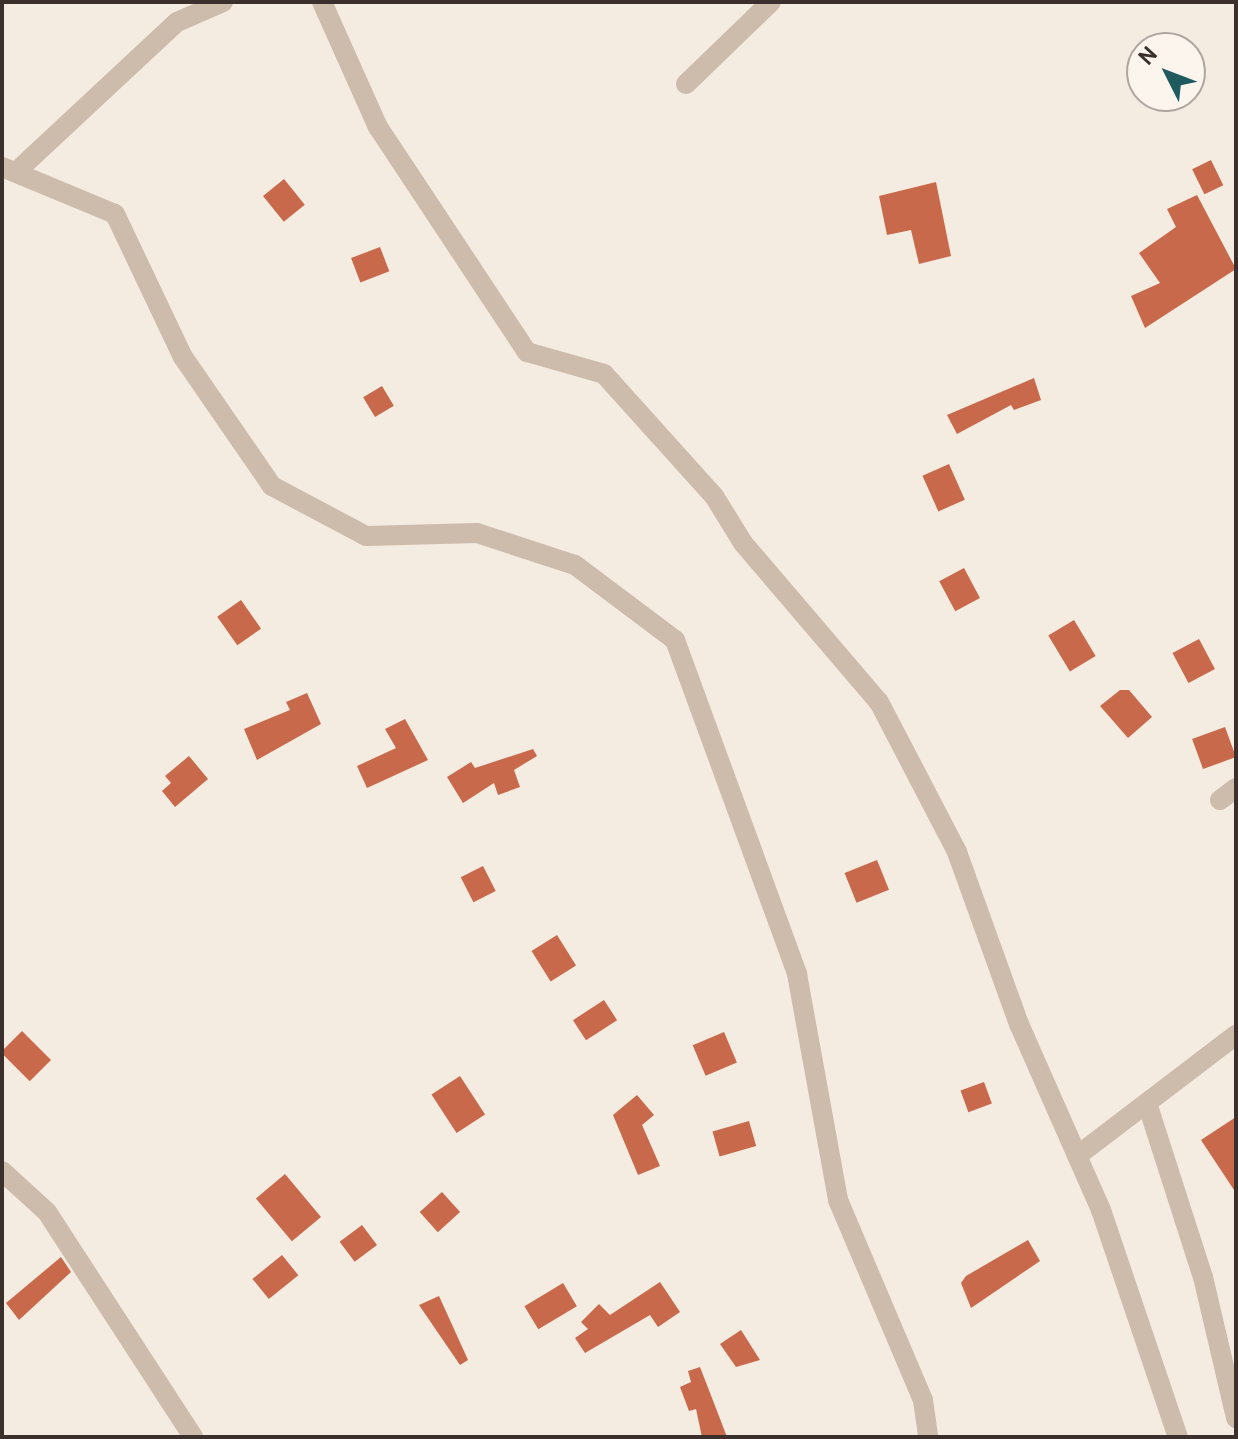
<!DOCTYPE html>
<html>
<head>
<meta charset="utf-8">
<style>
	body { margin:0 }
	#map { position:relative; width:1238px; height:1439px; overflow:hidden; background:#f4ebe1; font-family:Overpass,sans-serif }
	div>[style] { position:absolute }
	.building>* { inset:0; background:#c8694b; transform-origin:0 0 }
	.street>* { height:20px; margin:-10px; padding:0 10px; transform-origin:10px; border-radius:10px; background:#cdbbac }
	span { translate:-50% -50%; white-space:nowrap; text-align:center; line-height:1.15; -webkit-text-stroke:8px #fbf5ee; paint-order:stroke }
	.frame { position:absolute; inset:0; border:4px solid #3b302b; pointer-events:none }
	.north { position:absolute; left:1126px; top:32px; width:80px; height:80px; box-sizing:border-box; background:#fbf5ee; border:2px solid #aea6a0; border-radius:50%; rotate:312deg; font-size:22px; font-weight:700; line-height:32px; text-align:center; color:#3b302b }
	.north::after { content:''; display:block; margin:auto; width:28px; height:36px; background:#1f5a5e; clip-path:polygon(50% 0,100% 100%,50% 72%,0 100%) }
</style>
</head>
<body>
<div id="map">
	<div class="building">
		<i style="left:1211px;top:160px;width:28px;height:21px;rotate:64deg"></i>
		<i style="left:284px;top:179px;width:33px;height:27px;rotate:51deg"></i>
		<i style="clip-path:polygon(936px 182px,951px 256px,919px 264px,911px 230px,887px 235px,879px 196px)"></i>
		<i style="clip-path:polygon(1197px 195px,1236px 269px,1145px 328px,1131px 296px,1160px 283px,1139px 253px,1176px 227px,1167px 209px)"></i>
		<i style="left:380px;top:247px;width:26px;height:31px;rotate:69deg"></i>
		<i style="clip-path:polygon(1034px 378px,1041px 400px,1014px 410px,1011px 405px,957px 434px,947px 415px)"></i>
		<i style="left:382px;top:386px;width:23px;height:22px;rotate:59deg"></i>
		<i style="left:949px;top:464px;width:39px;height:29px;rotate:66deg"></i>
		<i style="left:964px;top:568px;width:34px;height:28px;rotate:62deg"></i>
		<i style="left:241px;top:600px;width:35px;height:29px;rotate:55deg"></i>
		<i style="left:1074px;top:620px;width:42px;height:30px;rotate:59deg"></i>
		<i style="left:1199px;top:639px;width:34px;height:30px;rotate:62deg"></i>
		<i style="clip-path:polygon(1120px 690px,1129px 690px,1152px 717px,1128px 738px,1100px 706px)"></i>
		<i style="clip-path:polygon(307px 693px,321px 724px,257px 760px,244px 729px,290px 710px,286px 702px)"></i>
		<i style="clip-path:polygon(405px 719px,428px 760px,367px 788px,357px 766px,396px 748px,385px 729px)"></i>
		<i style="left:1225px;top:727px;width:32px;height:35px;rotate:70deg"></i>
		<i style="clip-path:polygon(533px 749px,537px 756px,514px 770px,520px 787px,498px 795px,494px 783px,463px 803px,447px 777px,471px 762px,475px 768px)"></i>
		<i style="clip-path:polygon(189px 756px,208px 779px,175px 807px,162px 791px,171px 783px,165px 776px)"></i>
		<i style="left:877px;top:860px;width:32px;height:35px;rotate:68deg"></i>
		<i style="left:483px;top:866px;width:28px;height:25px;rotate:63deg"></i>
		<i style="left:557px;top:935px;width:36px;height:30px;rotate:58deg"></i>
		<i style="left:604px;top:1000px;width:24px;height:37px;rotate:57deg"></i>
		<i style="left:22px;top:1031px;width:41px;height:30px;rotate:45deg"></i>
		<i style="left:724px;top:1032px;width:33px;height:34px;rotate:67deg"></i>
		<i style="left:460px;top:1076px;width:46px;height:34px;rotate:57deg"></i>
		<i style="left:984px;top:1082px;width:23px;height:25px;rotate:70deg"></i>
		<i style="clip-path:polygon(637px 1095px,654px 1115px,642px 1125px,660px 1166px,638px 1175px,613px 1115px)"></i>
		<i style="clip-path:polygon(1236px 1117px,1236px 1193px,1201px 1140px)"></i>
		<i style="left:749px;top:1121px;width:26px;height:38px;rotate:74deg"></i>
		<i style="left:285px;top:1174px;width:56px;height:38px;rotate:50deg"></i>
		<i style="left:442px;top:1192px;width:27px;height:30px;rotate:48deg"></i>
		<i style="left:362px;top:1225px;width:25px;height:28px;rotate:53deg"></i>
		<i style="clip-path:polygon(1028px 1240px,1040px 1261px,971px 1308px,961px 1283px,966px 1276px)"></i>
		<i style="left:282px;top:1255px;width:26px;height:38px;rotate:51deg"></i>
		<i style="clip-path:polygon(61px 1257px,71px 1272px,19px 1320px,6px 1303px)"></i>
		<i style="clip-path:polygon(660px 1282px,680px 1312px,658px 1327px,650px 1315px,585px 1353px,575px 1338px,588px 1329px,581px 1322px,599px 1304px,610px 1315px)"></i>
		<i style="left:563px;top:1283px;width:27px;height:45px;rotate:59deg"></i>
		<i style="clip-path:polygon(439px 1296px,468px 1360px,460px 1365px,419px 1305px)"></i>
		<i style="clip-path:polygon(741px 1330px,760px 1360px,736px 1367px,720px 1344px)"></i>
		<i style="clip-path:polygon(700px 1367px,712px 1398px,727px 1437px,702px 1437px,696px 1409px,689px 1411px,680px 1387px,691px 1382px,688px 1371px)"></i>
	</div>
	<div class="street">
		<i style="left:322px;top:2px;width:137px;rotate:65.9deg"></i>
		<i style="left:378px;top:127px;width:270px;rotate:56.5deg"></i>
		<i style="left:527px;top:352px;width:80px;rotate:15.9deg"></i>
		<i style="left:604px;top:374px;width:164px;rotate:48deg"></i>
		<i style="left:714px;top:496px;width:55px;rotate:58.3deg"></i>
		<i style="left:743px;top:543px;width:209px;rotate:49.5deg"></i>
		<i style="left:879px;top:702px;width:169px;rotate:62.5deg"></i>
		<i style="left:957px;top:852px;width:183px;rotate:70.2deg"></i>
		<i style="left:1019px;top:1024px;width:203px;rotate:66.2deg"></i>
		<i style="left:1101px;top:1210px;width:240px;rotate:71.3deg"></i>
		<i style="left:686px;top:84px;width:118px;rotate:-44deg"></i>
		<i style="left:2px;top:167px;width:122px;rotate:22.6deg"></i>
		<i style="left:115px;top:214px;width:158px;rotate:64.6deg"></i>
		<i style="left:183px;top:357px;width:157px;rotate:55.4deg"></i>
		<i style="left:272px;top:486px;width:106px;rotate:28deg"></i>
		<i style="left:366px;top:536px;width:111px;rotate:-1.5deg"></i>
		<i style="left:477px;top:533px;width:103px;rotate:18.1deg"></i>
		<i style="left:575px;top:565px;width:125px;rotate:36.9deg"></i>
		<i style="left:675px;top:640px;width:356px;rotate:69.9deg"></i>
		<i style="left:797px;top:974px;width:230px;rotate:79.7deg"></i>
		<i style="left:838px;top:1200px;width:217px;rotate:67deg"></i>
		<i style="left:923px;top:1400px;width:37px;rotate:82deg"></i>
		<i style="left:16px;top:172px;width:220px;rotate:-43deg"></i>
		<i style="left:177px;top:22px;width:50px;rotate:-23.5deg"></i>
		<i style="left:1220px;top:800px;width:20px;rotate:-37deg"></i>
		<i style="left:1147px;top:1103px;width:183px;rotate:72.2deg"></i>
		<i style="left:1203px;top:1277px;width:145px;rotate:76.8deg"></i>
		<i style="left:1077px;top:1156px;width:200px;rotate:-37.3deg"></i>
		<i style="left:2px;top:1171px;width:61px;rotate:42.3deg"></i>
		<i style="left:47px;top:1212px;width:268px;rotate:57deg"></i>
	</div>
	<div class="frame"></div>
	<div class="north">N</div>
</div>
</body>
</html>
